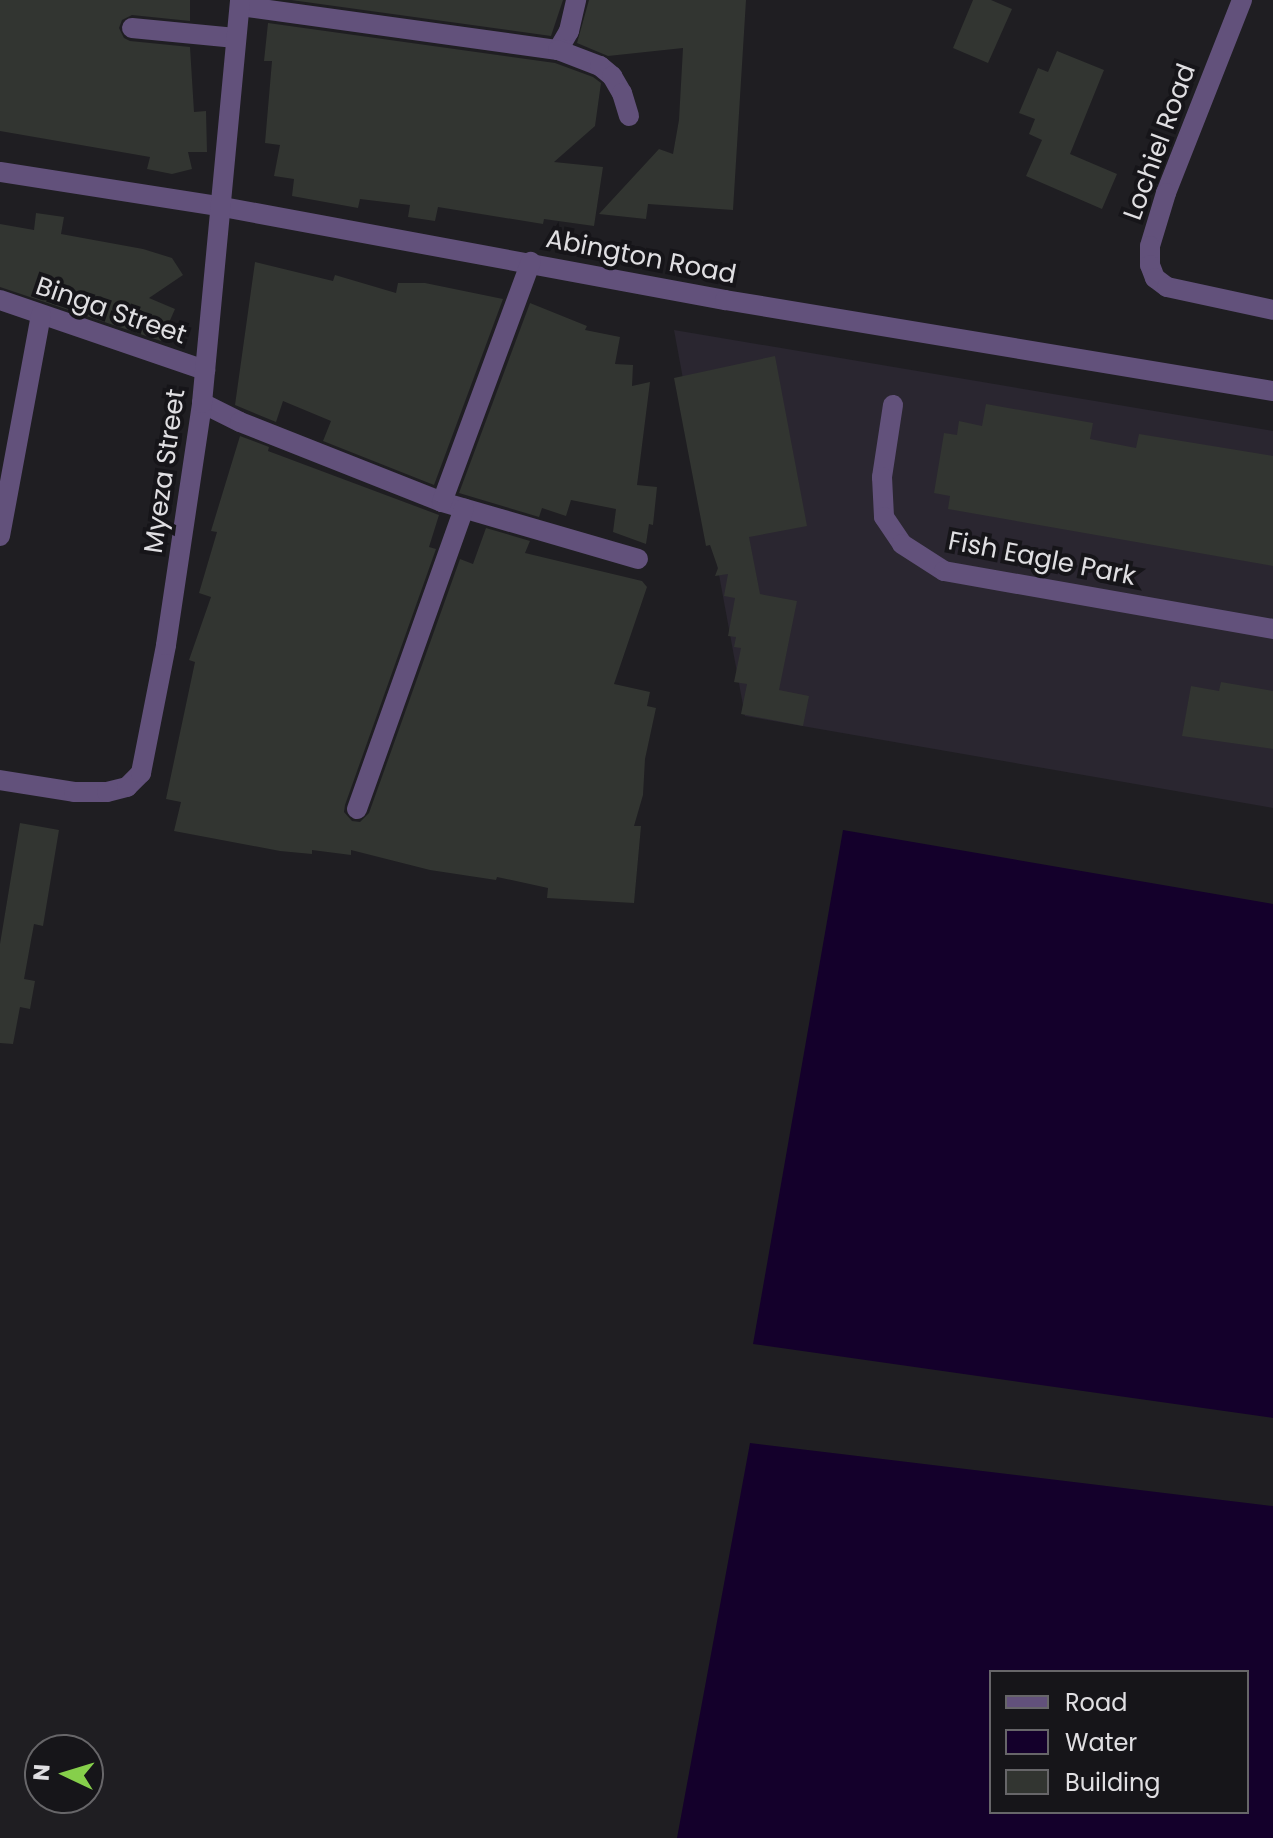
<!DOCTYPE html>
<html>
<head>
<meta charset="utf-8">
<style>
	body { margin:0 }
	#map { position:relative; width:1273px; height:1838px; overflow:hidden; background:#1f1e22; font-family:Poppins,sans-serif }
	div>[style] { position:absolute }
	.built>* { inset:0; background:#2a2630 }
	.water>* { inset:0; background:#14002b }
	.building>* { inset:0; background:#323531 }
	.street>* { height:20px; margin:-10px; padding:0 10px; transform-origin:10px; border-radius:10px; background:#62517b }
	span { translate:-50% -50%; white-space:nowrap; text-align:center; line-height:1.15; -webkit-text-stroke:8px #161519; paint-order:stroke }
	.street-label { font-size:26px; color:#e0dfe2 }
	.legend { position:absolute; left:989px; top:1670px; width:260px; height:144px; box-sizing:border-box; background:#161519; border:2px solid #676669; margin:0; padding:10px 14px; list-style:none; font-size:24px; color:#e0dfe2 }
	.legend li { display:flex; align-items:center; gap:16px; height:40px }
	.legend b { width:40px; border:2px solid #676669 }
	.north { position:absolute; left:24px; top:1734px; width:80px; height:80px; box-sizing:border-box; background:#161519; border:2px solid #676669; border-radius:50%; rotate:274deg; font-size:22px; font-weight:700; line-height:32px; text-align:center; color:#e0dfe2 }
	.north::after { content:''; display:block; margin:auto; width:28px; height:36px; background:#86cf4b; clip-path:polygon(50% 0,100% 100%,50% 72%,0 100%) }
</style>
</head>
<body>
<div id="map">
	<div class="built">
		<i style="clip-path:polygon(674px 330px,1273px 431px,1273px 808px,745px 716px)"></i>
	</div>
	<div class="water">
		<i style="clip-path:polygon(843px 830px,1273px 904px,1273px 1418px,753px 1344px)"></i>
		<i style="clip-path:polygon(evenodd,750px 1443px,1273px 1506px,1273px 1838px,677px 1838px,750px 1443px,991px 1672px,1247px 1672px,1247px 1812px,991px 1812px,991px 1672px)"></i>
	</div>
	<div class="building">
		<i style="clip-path:polygon(0 0,190px 0,190px 21px,132px 15px,122px 20px,119px 28px,124px 38px,130px 41px,190px 47px,194px 112px,206px 111px,207px 152px,188px 152px,192px 169px,172px 174px,147px 169px,150px 157px,0 131px)"></i>
		<i style="clip-path:polygon(291px 0,563px 0,551px 36px)"></i>
		<i style="clip-path:polygon(589px 0,746px 0,733px 210px,648px 204px,646px 219px,599px 214px,659px 149px,673px 154px,679px 120px,683px 48px,608px 56px,577px 43px)"></i>
		<i style="clip-path:polygon(973px 0,991px 0,1012px 9px,988px 63px,953px 48px)"></i>
		<i style="clip-path:polygon(268px 23px,555px 63px,593px 77px,601px 83px,595px 126px,554px 162px,603px 167px,594px 226px,544px 219px,543px 224px,438px 207px,435px 221px,408px 217px,410px 205px,360px 199px,358px 208px,292px 196px,294px 179px,274px 176px,280px 145px,265px 143px,272px 61px,264px 61px)"></i>
		<i style="clip-path:polygon(1057px 51px,1104px 70px,1070px 154px,1117px 174px,1102px 209px,1026px 176px,1042px 140px,1029px 134px,1035px 119px,1019px 113px,1038px 68px,1048px 72px)"></i>
		<i style="clip-path:polygon(36px 213px,64px 217px,61px 234px,143px 249px,172px 258px,183px 275px,149px 298px,175px 309px,161px 341px,0 287px,0 224px,34px 230px)"></i>
		<i style="clip-path:polygon(255px 262px,333px 281px,335px 275px,396px 293px,398px 283px,425px 283px,503px 299px,434px 485px,323px 441px,331px 421px,283px 401px,276px 422px,235px 405px)"></i>
		<i style="clip-path:polygon(530px 303px,587px 326px,585px 330px,620px 337px,615px 364px,633px 365px,632px 386px,650px 382px,637px 485px,657px 487px,653px 525px,649px 524px,646px 544px,613px 532px,616px 509px,571px 500px,566px 516px,542px 508px,539px 517px,459px 493px)"></i>
		<i style="clip-path:polygon(775px 356px,807px 526px,749px 537px,760px 594px,797px 601px,779px 690px,809px 696px,803px 726px,741px 714px,747px 684px,734px 682px,741px 648px,734px 647px,736px 637px,728px 636px,735px 598px,724px 596px,728px 574px,715px 576px,718px 568px,710px 545px,706px 546px,674px 378px)"></i>
		<i style="clip-path:polygon(986px 404px,1093px 423px,1090px 439px,1136px 448px,1139px 434px,1273px 456px,1273px 566px,948px 509px,950px 496px,934px 493px,944px 433px,957px 435px,959px 421px,982px 426px)"></i>
		<i style="clip-path:polygon(240px 436px,269px 447px,268px 451px,439px 515px,429px 547px,436px 549px,345px 805px,344px 812px,352px 821px,360px 822px,369px 813px,460px 559px,473px 564px,486px 528px,530px 541px,525px 553px,642px 581px,647px 587px,614px 684px,650px 692px,647px 706px,656px 708px,645px 759px,643px 795px,634px 826px,641px 826px,634px 903px,547px 898px,548px 888px,497px 877px,496px 880px,430px 870px,351px 850px,351px 855px,312px 850px,312px 854px,280px 851px,174px 831px,181px 802px,166px 799px,195px 662px,189px 660px,211px 597px,199px 593px,217px 532px,211px 531px)"></i>
		<i style="clip-path:polygon(1221px 682px,1273px 691px,1273px 749px,1182px 736px,1191px 686px,1219px 691px)"></i>
		<i style="clip-path:polygon(20px 823px,59px 830px,43px 926px,34px 924px,24px 979px,35px 981px,30px 1009px,20px 1007px,13px 1044px,0 1043px,0 944px)"></i>
	</div>
	<div class="street">
		<i style="left:1242px;top:0;width:207px;rotate:111.5deg"></i>
		<i style="left:1166px;top:193px;width:55px;rotate:106.8deg"></i>
		<i style="left:1150px;top:246px;width:19px;rotate:90deg"></i>
		<i style="left:1150px;top:265px;width:14px;rotate:69deg"></i>
		<i style="left:1155px;top:278px;width:15px;rotate:37deg"></i>
		<i style="left:1167px;top:287px;width:108px;rotate:12.2deg"></i>
		<i style="left:240px;top:6px;width:321px;rotate:7.9deg"></i>
		<i style="left:558px;top:50px;width:22px;rotate:-60deg"></i>
		<i style="left:569px;top:31px;width:32px;rotate:-77deg"></i>
		<i style="left:132px;top:28px;width:104px;rotate:5.5deg"></i>
		<i style="left:558px;top:50px;width:45px;rotate:20.9deg"></i>
		<i style="left:600px;top:66px;width:16px;rotate:40deg"></i>
		<i style="left:612px;top:76px;width:20px;rotate:60deg"></i>
		<i style="left:622px;top:93px;width:24px;rotate:73deg"></i>
		<i style="left:0;top:172px;width:226px;rotate:8.9deg"></i>
		<i style="left:223px;top:207px;width:511px;rotate:10.5deg"></i>
		<i style="left:725px;top:300px;width:556px;rotate:9.43deg"></i>
		<i style="left:0;top:300px;width:217px;rotate:18.9deg"></i>
		<i style="left:202px;top:403px;width:42px;rotate:26.6deg"></i>
		<i style="left:240px;top:422px;width:217px;rotate:21.6deg"></i>
		<i style="left:442px;top:502px;width:204px;rotate:16.2deg"></i>
		<i style="left:893px;top:405px;width:73px;rotate:98.7deg"></i>
		<i style="left:882px;top:477px;width:40px;rotate:87.1deg"></i>
		<i style="left:884px;top:517px;width:32px;rotate:56deg"></i>
		<i style="left:902px;top:544px;width:50px;rotate:32.7deg"></i>
		<i style="left:944px;top:571px;width:334px;rotate:10deg"></i>
		<i style="left:442px;top:502px;width:256px;rotate:-69.7deg"></i>
		<i style="left:0;top:536px;width:225px;rotate:-79.5deg"></i>
		<i style="left:0;top:780px;width:75px;rotate:9.2deg"></i>
		<i style="left:74px;top:792px;width:33px"></i>
		<i style="left:107px;top:792px;width:21px;rotate:-14deg"></i>
		<i style="left:127px;top:787px;width:20px;rotate:-45deg"></i>
		<i style="left:141px;top:773px;width:130px;rotate:-78.9deg"></i>
		<i style="left:166px;top:645px;width:245px;rotate:-81.5deg"></i>
		<i style="left:202px;top:403px;width:405px;rotate:-84.6deg"></i>
		<i style="left:357px;top:809px;width:319px;rotate:-70.4deg"></i>
	</div>
	<div class="street-label">
		<span style="left:1160px;top:142px;rotate:-70deg">Lochiel Road</span>
		<span style="left:641px;top:257px;rotate:11deg">Abington Road</span>
		<span style="left:111px;top:311px;rotate:19deg">Binga Street</span>
		<span style="left:165px;top:471px;rotate:-82deg">Myeza Street</span>
		<span style="left:1042px;top:559px;rotate:11deg">Fish Eagle Park</span>
	</div>
	<ul class="legend">
	<li><b style="height:10px;background:#62517b"></b>Road</li>
	<li><b style="height:22px;background:#14002b"></b>Water</li>
	<li><b style="height:22px;background:#323531"></b>Building</li>
	</ul>
	<div class="north">N</div>
</div>
</body>
</html>
